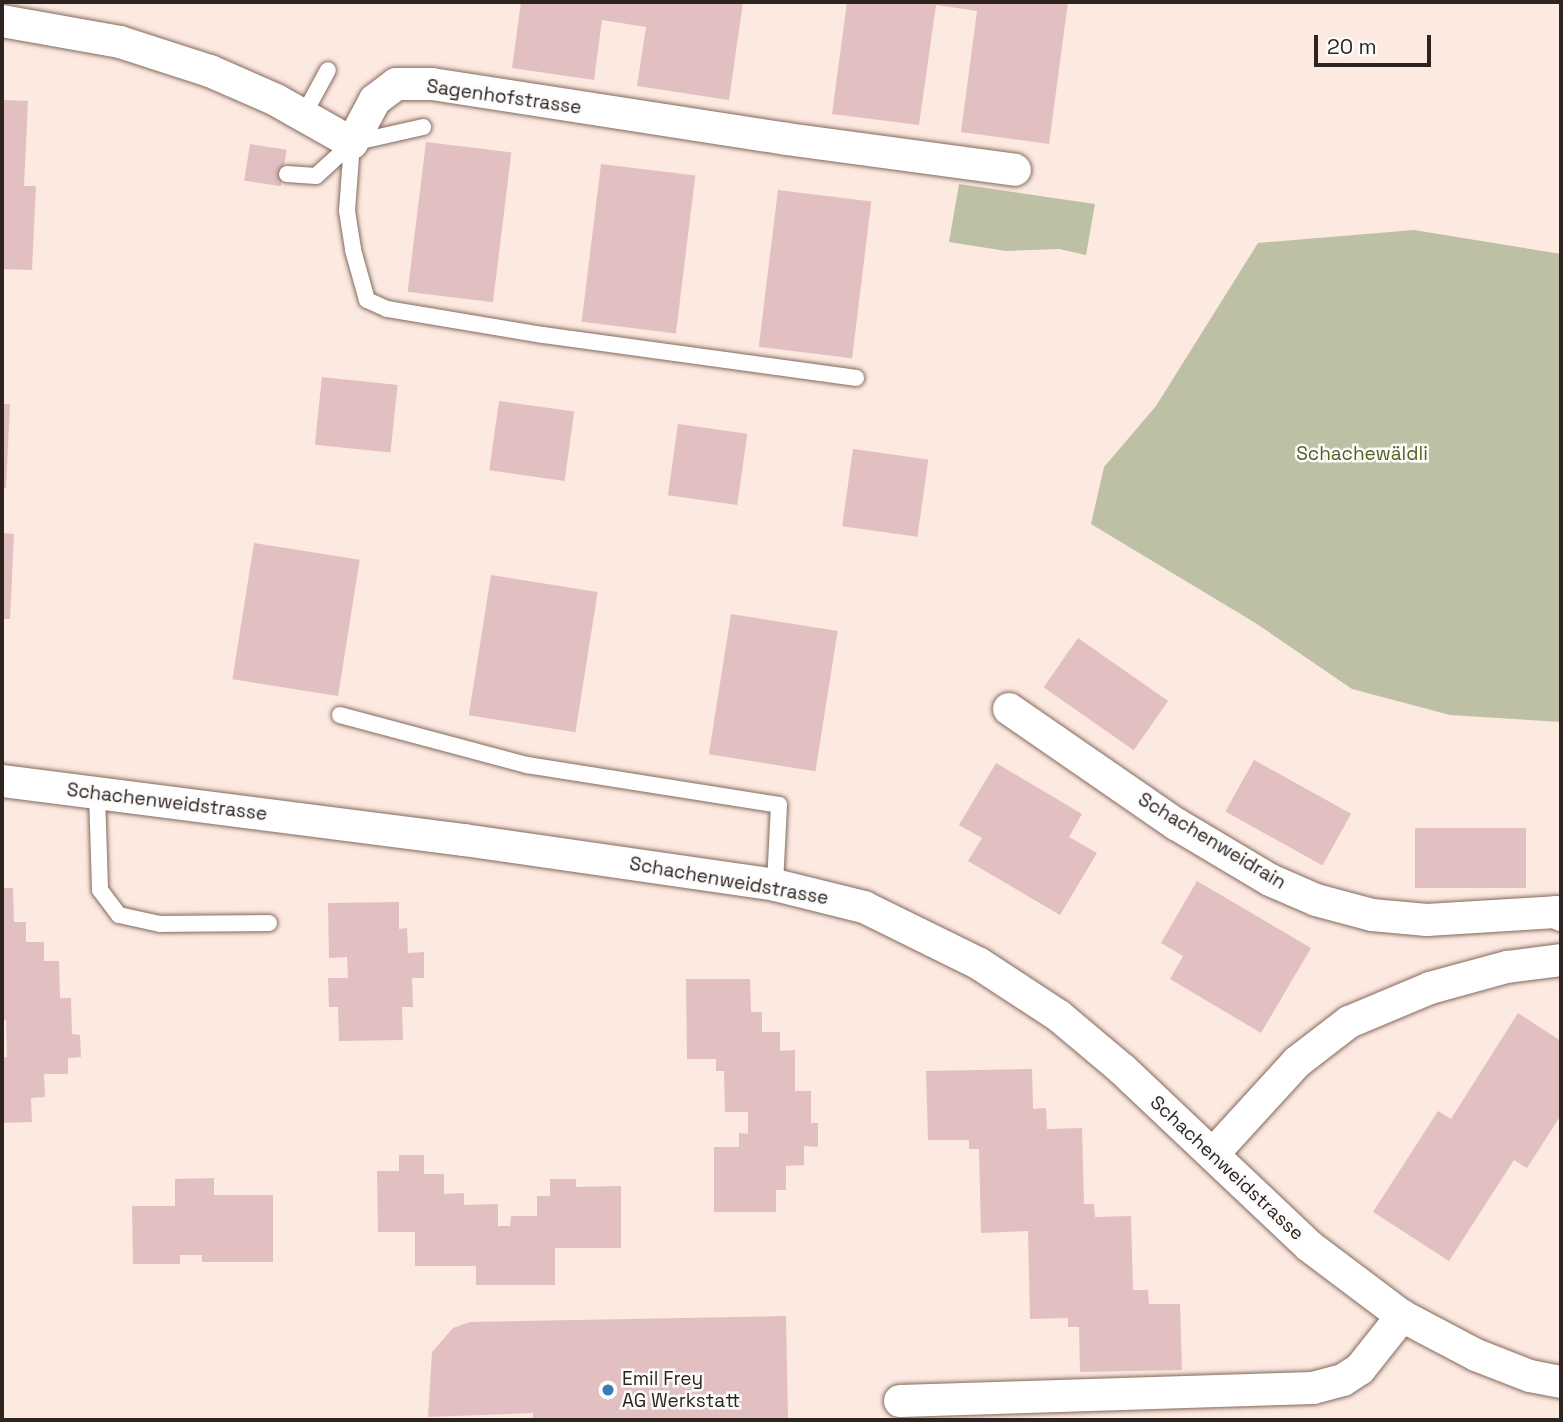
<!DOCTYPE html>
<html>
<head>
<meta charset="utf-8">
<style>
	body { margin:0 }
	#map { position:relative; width:1563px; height:1422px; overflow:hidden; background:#fce9e0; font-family:"Space Grotesk",sans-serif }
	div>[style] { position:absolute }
	.green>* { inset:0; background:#bdc0a5 }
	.building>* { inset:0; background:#e2c0c1; transform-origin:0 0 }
	.roads { filter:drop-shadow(0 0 2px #84695d) drop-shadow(0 0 2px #84695d) }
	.service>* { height:16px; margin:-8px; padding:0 8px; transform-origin:8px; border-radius:8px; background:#fff }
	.minor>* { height:32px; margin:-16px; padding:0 16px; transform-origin:16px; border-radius:16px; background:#fff }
	.dots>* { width:19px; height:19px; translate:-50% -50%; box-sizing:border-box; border:4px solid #fbfbfb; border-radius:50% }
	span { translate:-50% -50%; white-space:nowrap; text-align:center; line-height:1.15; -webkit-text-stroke:5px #fbfbfb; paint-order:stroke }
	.street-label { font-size:19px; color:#2e231e }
	.park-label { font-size:19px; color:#585d1d }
	.poi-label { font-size:19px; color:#2e231e }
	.left { translate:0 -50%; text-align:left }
	.frame { position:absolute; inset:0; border:4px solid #2e231e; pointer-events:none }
	.scale { position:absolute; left:1314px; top:35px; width:117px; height:32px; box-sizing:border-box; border:4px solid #2e231e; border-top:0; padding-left:9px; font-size:21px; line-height:24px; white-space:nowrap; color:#2e231e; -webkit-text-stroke:5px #fbfbfb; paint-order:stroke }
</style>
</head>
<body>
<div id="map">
	<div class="green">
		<i style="clip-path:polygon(959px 184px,1095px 204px,1086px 255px,1059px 249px,1006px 251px,949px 242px)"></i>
		<i style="clip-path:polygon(1414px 230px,1561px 254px,1561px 722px,1450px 715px,1352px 689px,1257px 624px,1091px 524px,1104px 467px,1156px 406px,1258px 243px)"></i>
	</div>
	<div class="building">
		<i style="clip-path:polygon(521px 2px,743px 2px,729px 100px,637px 86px,646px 27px,602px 20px,594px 80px,512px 68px)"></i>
		<i style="clip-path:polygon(847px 2px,1068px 2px,1049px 144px,961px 132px,977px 11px,936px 5px,919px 125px,832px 114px)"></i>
		<i style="clip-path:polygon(2px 100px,28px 101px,24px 186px,36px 186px,32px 270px,2px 269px)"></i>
		<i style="left:426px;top:142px;width:86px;height:151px;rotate:7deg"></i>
		<i style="left:250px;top:144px;width:37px;height:37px;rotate:9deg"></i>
		<i style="left:601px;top:164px;width:95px;height:159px;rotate:7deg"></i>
		<i style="left:778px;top:190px;width:94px;height:158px;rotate:7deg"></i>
		<i style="left:322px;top:377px;width:76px;height:68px;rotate:6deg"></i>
		<i style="left:499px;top:401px;width:76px;height:70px;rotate:8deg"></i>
		<i style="clip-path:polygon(2px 404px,10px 404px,6px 488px,2px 488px)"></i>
		<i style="left:678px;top:424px;width:70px;height:72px;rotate:8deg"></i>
		<i style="left:853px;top:449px;width:76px;height:78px;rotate:8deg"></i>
		<i style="clip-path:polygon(2px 533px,14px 534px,10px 619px,2px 619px)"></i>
		<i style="left:254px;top:543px;width:107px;height:138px;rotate:9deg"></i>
		<i style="left:491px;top:575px;width:108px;height:142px;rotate:9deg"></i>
		<i style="left:731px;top:614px;width:108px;height:142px;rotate:9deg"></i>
		<i style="left:1078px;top:638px;width:110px;height:60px;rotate:35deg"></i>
		<i style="left:1254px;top:760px;width:111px;height:59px;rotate:29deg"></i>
		<i style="clip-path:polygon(996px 763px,1082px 814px,1069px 837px,1097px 853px,1060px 915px,968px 861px,982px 838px,959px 825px)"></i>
		<i style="left:1526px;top:828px;width:60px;height:111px;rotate:90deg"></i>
		<i style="clip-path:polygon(1197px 881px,1311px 948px,1261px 1033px,1170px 979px,1183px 956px,1161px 943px)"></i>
		<i style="clip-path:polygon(2px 888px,13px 888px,14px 922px,26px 922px,26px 942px,44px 942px,44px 961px,59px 961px,60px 998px,71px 998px,72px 1034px,80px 1035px,81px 1057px,68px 1058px,68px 1074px,44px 1074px,45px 1097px,31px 1098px,32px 1122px,2px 1123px,2px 1057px,7px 1057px,6px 1020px,2px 1020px)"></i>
		<i style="clip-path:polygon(399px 902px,399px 929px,407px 928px,408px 953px,424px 952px,424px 978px,412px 978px,413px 1007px,402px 1007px,403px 1040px,339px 1041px,338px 1007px,329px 1007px,328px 978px,348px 978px,347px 957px,329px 958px,328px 903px)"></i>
		<i style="clip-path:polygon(686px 979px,750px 979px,751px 1012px,762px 1012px,762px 1032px,780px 1032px,780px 1051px,795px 1050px,795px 1091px,811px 1091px,811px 1123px,818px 1123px,818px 1147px,804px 1146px,804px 1165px,786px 1166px,786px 1190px,776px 1190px,776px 1212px,714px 1212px,714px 1147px,739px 1147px,739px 1133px,748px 1134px,748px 1112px,725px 1112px,724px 1071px,716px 1071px,716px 1059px,687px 1059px)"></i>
		<i style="clip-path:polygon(1518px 1013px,1561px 1041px,1561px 1115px,1527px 1168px,1514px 1160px,1449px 1261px,1373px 1212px,1438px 1111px,1451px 1119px)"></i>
		<i style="clip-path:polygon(1032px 1069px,1033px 1109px,1046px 1108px,1047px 1129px,1082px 1128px,1084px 1204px,1094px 1204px,1095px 1217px,1131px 1216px,1133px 1290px,1148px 1290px,1149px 1304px,1180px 1304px,1182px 1370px,1080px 1372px,1079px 1327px,1068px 1327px,1068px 1318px,1030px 1319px,1028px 1231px,981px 1233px,979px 1149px,969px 1149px,969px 1140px,928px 1140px,926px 1071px)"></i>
		<i style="clip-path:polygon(399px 1155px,424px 1155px,424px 1174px,444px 1174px,444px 1194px,464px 1193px,464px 1205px,498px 1204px,498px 1226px,510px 1226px,511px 1216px,537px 1216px,537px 1196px,550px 1196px,550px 1179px,576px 1179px,576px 1187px,621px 1186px,621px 1248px,555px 1248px,555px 1285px,476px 1285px,476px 1266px,415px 1266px,415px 1232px,378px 1232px,377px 1171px,399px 1171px)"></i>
		<i style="clip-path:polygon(214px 1178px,214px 1195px,273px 1195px,273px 1262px,202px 1262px,202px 1255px,180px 1255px,180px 1264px,133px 1264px,132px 1206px,175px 1206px,175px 1179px)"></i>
		<i style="clip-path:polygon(786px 1316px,788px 1420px,533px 1420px,533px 1413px,428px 1417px,432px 1352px,453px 1328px,470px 1322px)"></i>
	</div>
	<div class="roads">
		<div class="service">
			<i style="left:303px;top:116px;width:52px;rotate:-61.5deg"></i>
			<i style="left:352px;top:143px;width:68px;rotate:94.2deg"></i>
			<i style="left:347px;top:211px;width:39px;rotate:81deg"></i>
			<i style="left:353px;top:250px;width:52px;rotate:74.4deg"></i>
			<i style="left:367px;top:300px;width:22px;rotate:24deg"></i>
			<i style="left:387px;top:309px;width:158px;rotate:9.5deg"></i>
			<i style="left:543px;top:335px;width:316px;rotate:7.8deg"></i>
			<i style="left:287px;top:174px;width:29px;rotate:4deg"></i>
			<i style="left:316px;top:176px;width:49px;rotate:-42.5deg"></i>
			<i style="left:352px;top:143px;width:73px;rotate:-12.7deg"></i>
			<i style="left:340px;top:715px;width:194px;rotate:15deg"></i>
			<i style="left:527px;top:765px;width:255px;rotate:9deg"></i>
			<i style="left:779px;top:805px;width:80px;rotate:92.9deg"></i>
			<i style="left:97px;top:793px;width:97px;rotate:88.2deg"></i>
			<i style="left:100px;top:890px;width:31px;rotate:53deg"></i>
			<i style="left:119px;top:915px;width:42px;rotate:12.4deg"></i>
			<i style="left:160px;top:924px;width:109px;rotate:-0.5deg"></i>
		</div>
		<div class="minor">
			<i style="left:2px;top:21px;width:120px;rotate:10.1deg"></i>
			<i style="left:120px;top:42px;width:95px;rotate:17.9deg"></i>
			<i style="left:210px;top:71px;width:72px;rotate:23.7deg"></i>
			<i style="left:276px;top:100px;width:87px;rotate:29.5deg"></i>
			<i style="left:352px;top:143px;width:49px;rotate:-61.9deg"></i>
			<i style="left:375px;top:100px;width:26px;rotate:-37deg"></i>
			<i style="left:396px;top:84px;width:36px"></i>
			<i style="left:432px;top:84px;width:359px;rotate:8.8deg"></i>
			<i style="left:787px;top:139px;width:230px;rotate:7.7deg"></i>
			<i style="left:1009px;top:709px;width:203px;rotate:34.6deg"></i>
			<i style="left:1176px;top:824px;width:109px;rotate:30.8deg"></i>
			<i style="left:1270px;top:880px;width:50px;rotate:23.5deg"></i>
			<i style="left:1316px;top:900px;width:58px;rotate:15deg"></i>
			<i style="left:1372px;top:915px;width:55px;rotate:5.2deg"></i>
			<i style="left:1427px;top:920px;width:129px;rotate:-3.5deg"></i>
			<i style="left:1556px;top:912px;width:6px;rotate:31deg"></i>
			<i style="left:2px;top:781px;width:466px;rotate:7.3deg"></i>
			<i style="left:464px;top:840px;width:314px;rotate:8.2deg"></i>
			<i style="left:775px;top:885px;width:92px;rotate:13.9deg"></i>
			<i style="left:864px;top:907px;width:127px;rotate:26.2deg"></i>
			<i style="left:978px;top:963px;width:97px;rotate:33.2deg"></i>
			<i style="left:1059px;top:1016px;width:82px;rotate:40.1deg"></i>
			<i style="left:1122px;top:1069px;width:257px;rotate:43.4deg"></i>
			<i style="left:1309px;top:1246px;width:116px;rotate:37deg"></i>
			<i style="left:1402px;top:1316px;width:84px;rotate:27.8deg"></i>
			<i style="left:1476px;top:1355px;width:58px;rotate:21.3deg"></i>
			<i style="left:1530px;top:1376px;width:32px;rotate:11deg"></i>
			<i style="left:1213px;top:1154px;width:125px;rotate:-47.6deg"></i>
			<i style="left:1297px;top:1062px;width:66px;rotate:-37.6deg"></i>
			<i style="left:1349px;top:1022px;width:88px;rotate:-22.8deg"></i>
			<i style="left:1430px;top:988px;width:80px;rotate:-15.3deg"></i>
			<i style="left:1507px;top:967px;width:54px;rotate:-7.4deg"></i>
			<i style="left:900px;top:1401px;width:413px;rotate:-1.8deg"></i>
			<i style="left:1313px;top:1388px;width:31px;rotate:-15deg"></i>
			<i style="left:1343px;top:1380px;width:20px;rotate:-33deg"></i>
			<i style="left:1360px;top:1369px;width:68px;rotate:-51.6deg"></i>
		</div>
	</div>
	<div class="dots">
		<i style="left:608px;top:1390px;background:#377fb3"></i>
	</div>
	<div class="street-label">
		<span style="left:504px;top:97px;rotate:8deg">Sagenhofstrasse</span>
		<span style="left:167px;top:802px;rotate:7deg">Schachenweidstrasse</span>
		<span style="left:1212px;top:841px;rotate:31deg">Schachenweidrain</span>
		<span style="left:729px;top:881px;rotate:10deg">Schachenweidstrasse</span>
		<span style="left:1227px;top:1168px;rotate:43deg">Schachenweidstrasse</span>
	</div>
	<div class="park-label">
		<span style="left:1362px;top:454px">Schachewäldli</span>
	</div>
	<div class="poi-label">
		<span class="left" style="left:622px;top:1390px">Emil Frey<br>AG Werkstatt</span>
	</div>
	<div class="frame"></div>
	<div class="scale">20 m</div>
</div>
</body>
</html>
